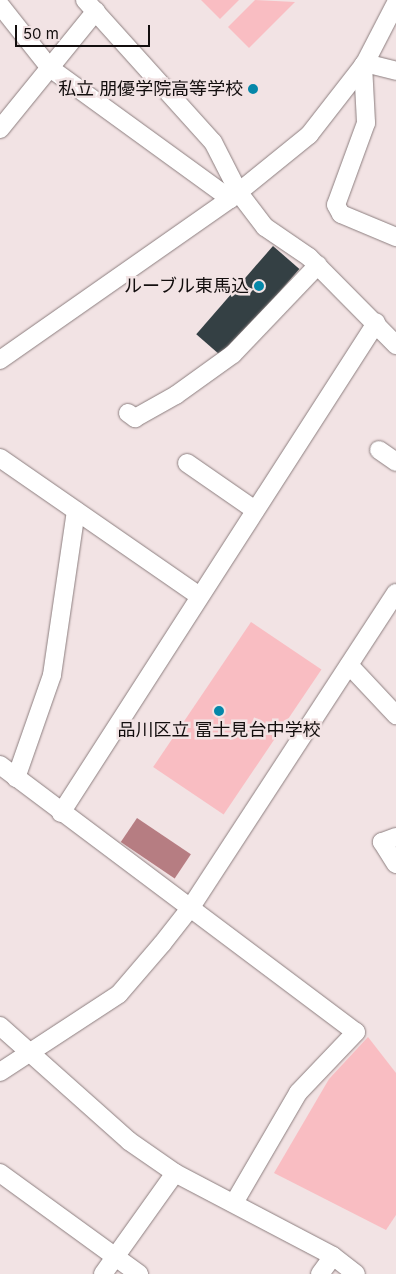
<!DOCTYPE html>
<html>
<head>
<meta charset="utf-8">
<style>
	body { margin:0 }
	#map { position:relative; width:396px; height:1274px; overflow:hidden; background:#f2e3e4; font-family:Inter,"Noto Sans JP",sans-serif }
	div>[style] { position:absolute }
	.green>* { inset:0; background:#f9bdc2; transform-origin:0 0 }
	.water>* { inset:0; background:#b67d82; transform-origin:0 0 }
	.building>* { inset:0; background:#344044; transform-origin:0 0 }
	.roads { filter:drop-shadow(0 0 1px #8c7e7f) drop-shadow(0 0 1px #8c7e7f) }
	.minor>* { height:18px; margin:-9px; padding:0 9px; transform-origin:9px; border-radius:9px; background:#fff }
	.dots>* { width:14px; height:14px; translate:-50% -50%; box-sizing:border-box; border:2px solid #f2e3e4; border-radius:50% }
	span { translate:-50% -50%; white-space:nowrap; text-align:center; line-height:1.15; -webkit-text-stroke:5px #f2e3e4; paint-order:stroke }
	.poi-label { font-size:18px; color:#130e0e }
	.right { translate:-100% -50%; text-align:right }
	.scale { position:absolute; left:15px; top:25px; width:135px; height:22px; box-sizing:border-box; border:2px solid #130e0e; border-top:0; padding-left:6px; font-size:15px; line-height:18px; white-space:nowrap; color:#130e0e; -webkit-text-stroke:4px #f2e3e4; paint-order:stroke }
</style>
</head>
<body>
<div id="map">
	<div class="green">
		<i style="clip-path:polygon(201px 0,239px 0,220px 19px)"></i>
		<i style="clip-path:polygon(255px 0,295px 2px,249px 48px,228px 27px)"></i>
		<i style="left:251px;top:622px;width:85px;height:175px;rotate:34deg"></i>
		<i style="clip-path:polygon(368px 1037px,396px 1073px,396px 1215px,386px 1230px,274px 1173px,329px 1079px)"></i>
	</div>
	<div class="water">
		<i style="left:137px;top:818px;width:65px;height:29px;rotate:34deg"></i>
	</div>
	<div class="building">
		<i style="left:273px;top:246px;width:35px;height:117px;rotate:41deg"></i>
	</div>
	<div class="roads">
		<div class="minor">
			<i style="left:85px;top:0;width:191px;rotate:48deg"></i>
			<i style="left:213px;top:142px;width:57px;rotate:63deg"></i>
			<i style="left:239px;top:193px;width:43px;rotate:52.6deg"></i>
			<i style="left:265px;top:227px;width:53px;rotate:34.3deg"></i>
			<i style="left:309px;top:257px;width:124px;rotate:45.3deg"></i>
			<i style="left:0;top:5px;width:80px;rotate:51.6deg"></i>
			<i style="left:50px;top:68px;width:223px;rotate:36deg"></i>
			<i style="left:365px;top:63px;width:32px;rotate:14deg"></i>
			<i style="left:363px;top:65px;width:58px;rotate:87deg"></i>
			<i style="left:366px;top:123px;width:87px;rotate:110.1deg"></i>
			<i style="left:336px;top:205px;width:10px;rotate:61deg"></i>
			<i style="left:341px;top:214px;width:60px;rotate:22.7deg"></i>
			<i style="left:0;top:129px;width:152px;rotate:-50.9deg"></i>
			<i style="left:0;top:360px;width:281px;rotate:-35deg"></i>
			<i style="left:230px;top:199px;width:102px;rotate:-39deg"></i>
			<i style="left:309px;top:135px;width:91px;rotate:-52.1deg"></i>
			<i style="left:365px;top:63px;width:68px;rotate:-62.7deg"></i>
			<i style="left:128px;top:413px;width:9px;rotate:36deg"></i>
			<i style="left:135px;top:418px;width:47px;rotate:-29.3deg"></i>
			<i style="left:176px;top:395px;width:70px;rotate:-35.7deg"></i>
			<i style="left:233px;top:354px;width:123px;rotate:-46.3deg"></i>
			<i style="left:379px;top:450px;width:21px;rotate:35deg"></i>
			<i style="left:0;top:458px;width:242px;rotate:34.7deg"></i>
			<i style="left:187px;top:463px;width:83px;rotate:34.7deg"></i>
			<i style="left:349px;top:665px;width:69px;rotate:46.8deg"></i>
			<i style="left:0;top:765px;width:445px;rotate:36.9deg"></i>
			<i style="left:356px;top:1032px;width:84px;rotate:133.6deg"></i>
			<i style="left:298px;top:1093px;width:127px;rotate:120.2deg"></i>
			<i style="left:16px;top:778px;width:109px;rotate:-70.7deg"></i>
			<i style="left:52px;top:675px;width:166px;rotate:-81.7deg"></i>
			<i style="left:61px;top:813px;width:583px;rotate:-57.26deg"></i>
			<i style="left:396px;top:837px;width:15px;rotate:160deg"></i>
			<i style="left:382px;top:842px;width:26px;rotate:58deg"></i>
			<i style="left:0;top:1026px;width:173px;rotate:41.7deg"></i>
			<i style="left:129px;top:1141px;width:56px;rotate:34.8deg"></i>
			<i style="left:175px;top:1173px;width:178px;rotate:27.7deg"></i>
			<i style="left:333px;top:1256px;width:29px;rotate:38deg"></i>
			<i style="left:0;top:1072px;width:142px;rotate:-33.2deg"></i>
			<i style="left:119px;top:994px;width:66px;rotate:-49.3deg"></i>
			<i style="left:162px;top:944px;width:47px;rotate:-51.9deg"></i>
			<i style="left:191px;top:907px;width:375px;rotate:-56.9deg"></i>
			<i style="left:0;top:1173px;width:172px;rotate:36deg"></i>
			<i style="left:103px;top:1274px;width:124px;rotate:-54.5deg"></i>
			<i style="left:320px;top:1274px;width:22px;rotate:-54deg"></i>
		</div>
	</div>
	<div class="dots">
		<i style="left:253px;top:89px;background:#0587a9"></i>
		<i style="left:259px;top:286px;background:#0587a9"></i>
		<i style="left:219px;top:711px;background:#0587a9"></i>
	</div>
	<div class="poi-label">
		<span class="right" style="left:243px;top:89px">私立 朋優学院高等学校</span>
		<span class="right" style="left:249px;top:286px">ルーブル東馬込</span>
		<span style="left:219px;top:730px">品川区立 冨士見台中学校</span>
	</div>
	<div class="scale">50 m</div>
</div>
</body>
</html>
